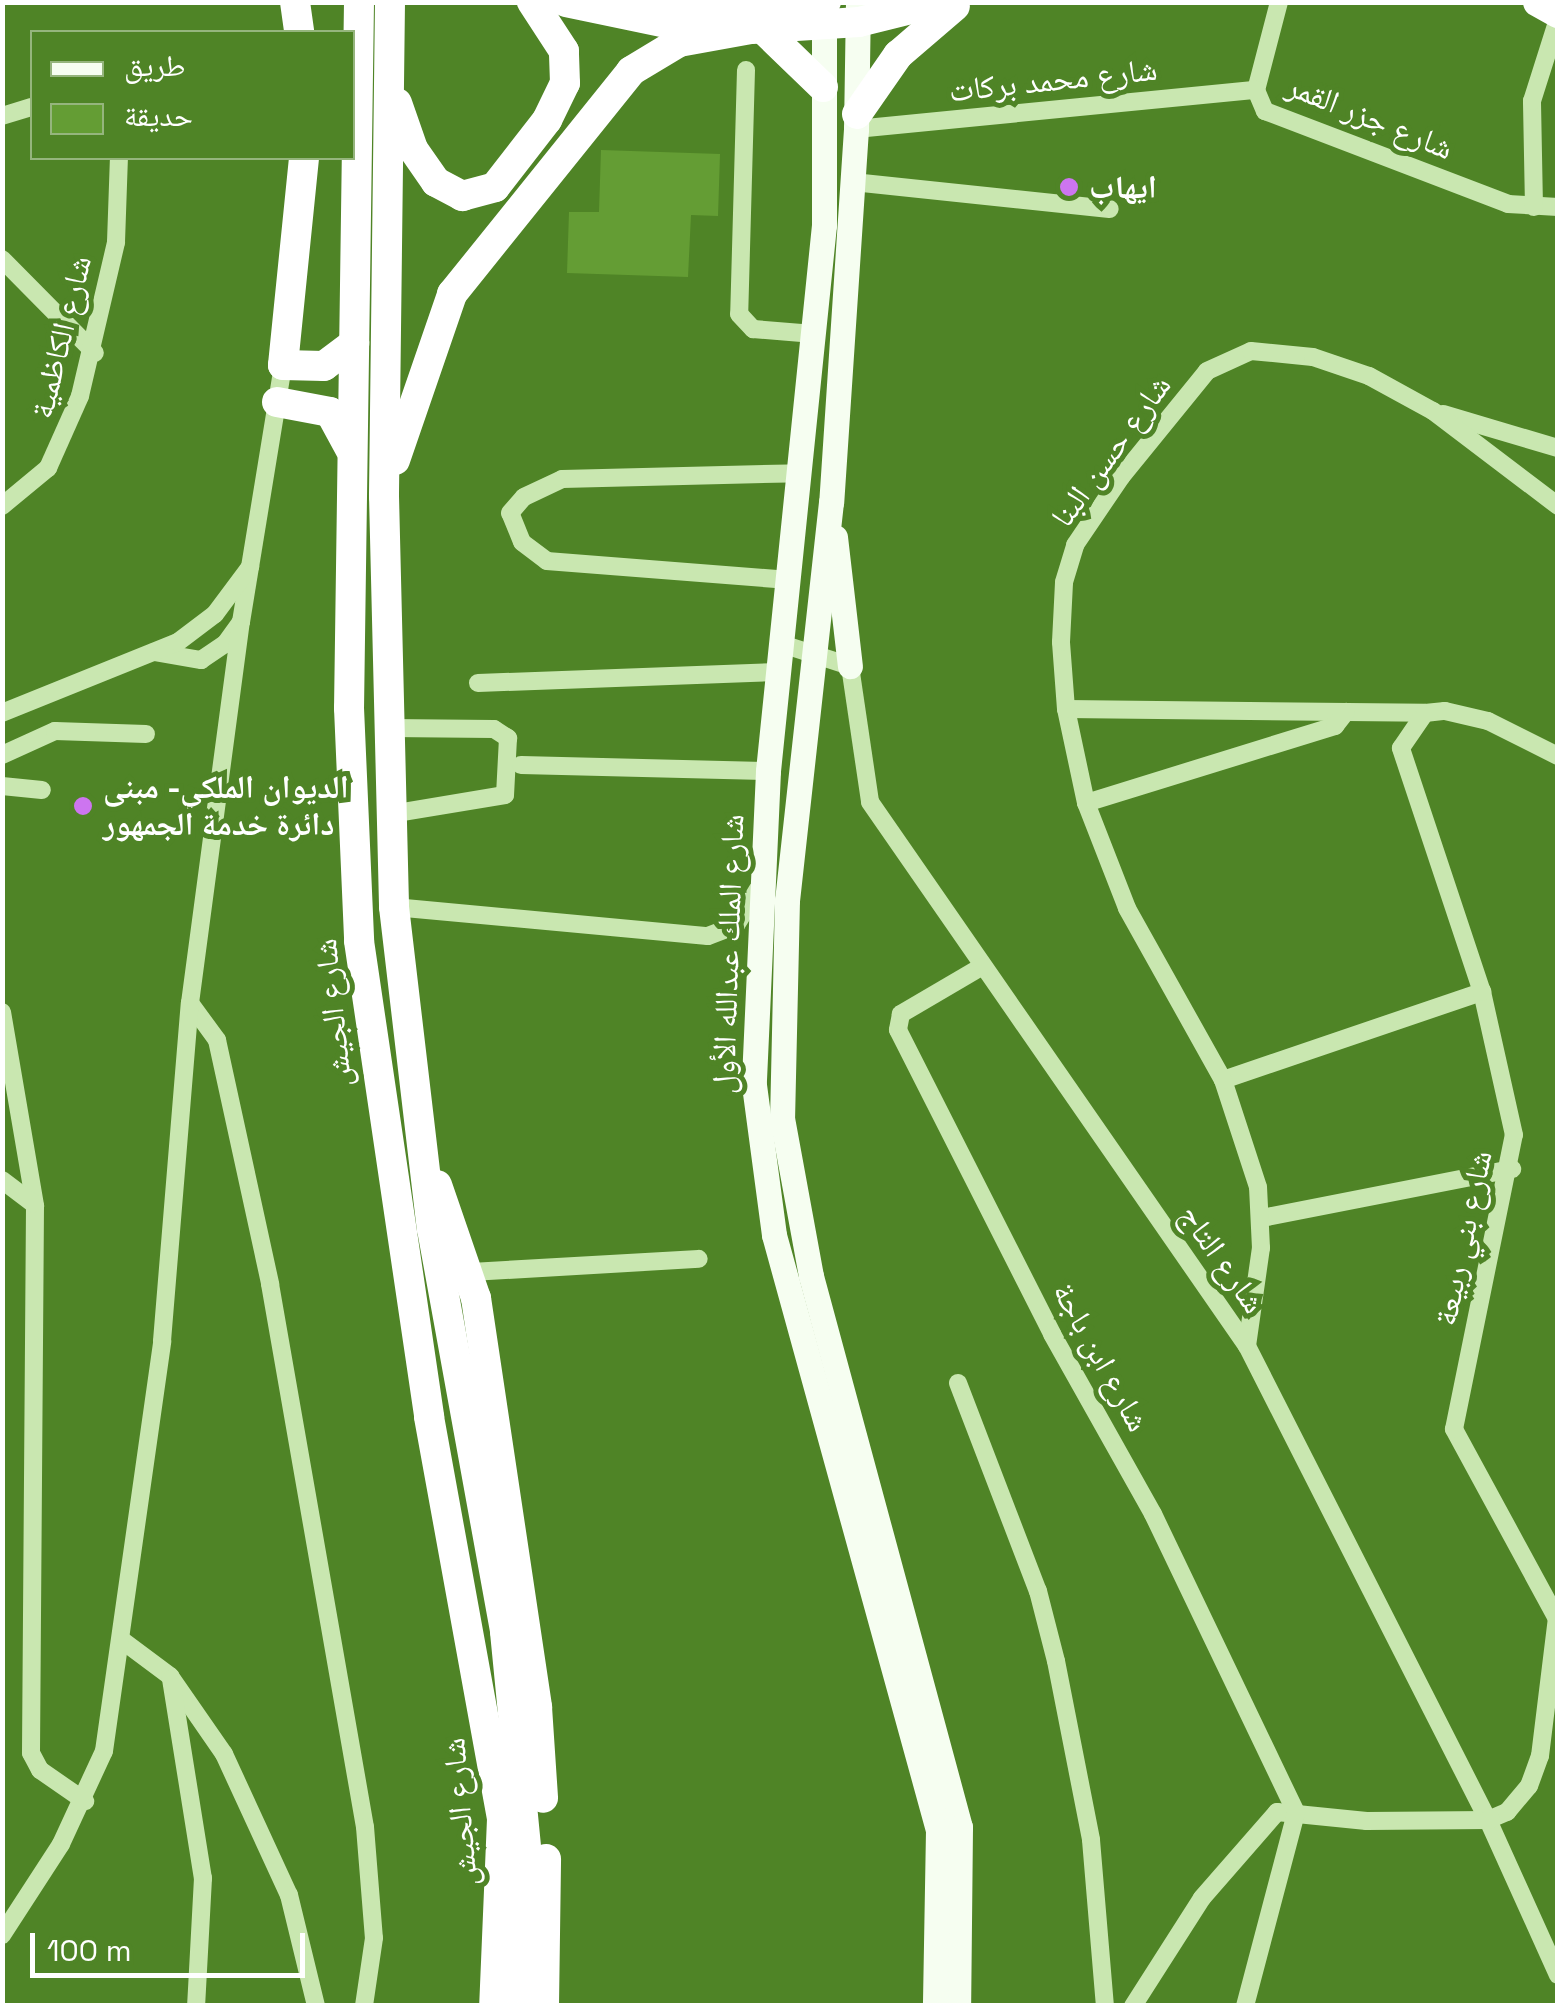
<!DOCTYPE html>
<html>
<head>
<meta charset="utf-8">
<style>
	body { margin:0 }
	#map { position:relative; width:1560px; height:2008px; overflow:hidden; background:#4f8426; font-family:"Space Grotesk","Noto Naskh Arabic",sans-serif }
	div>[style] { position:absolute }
	.green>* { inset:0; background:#649d34 }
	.minor>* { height:18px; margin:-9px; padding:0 9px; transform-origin:9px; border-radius:9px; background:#c9e7b0 }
	.major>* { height:25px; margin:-12.5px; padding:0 12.5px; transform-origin:12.5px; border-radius:12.5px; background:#f6fef1 }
	.highway>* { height:30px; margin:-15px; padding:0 15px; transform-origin:15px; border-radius:15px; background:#fff }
	.highway-bridge>* { height:30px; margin:-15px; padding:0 15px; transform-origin:15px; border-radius:15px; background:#fff }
	.dots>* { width:28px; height:28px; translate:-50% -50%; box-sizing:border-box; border:5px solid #4f8426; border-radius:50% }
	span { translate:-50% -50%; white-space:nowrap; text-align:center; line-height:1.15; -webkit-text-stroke:10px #4f8426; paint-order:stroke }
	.street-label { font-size:32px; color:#fff }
	.poi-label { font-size:32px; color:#fff; font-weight:700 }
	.left { translate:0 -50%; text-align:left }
	.frame { position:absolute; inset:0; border:5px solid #fff; pointer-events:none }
	.legend { position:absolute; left:30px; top:30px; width:325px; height:130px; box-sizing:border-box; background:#4f8426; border:2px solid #95b57d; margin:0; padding:12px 18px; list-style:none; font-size:30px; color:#fff }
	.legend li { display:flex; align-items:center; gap:20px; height:50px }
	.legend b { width:50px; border:2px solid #95b57d }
	.scale { position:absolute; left:30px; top:1933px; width:275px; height:45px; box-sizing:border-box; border:5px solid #fff; border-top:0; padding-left:12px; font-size:30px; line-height:35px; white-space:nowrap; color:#fff; -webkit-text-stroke:8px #4f8426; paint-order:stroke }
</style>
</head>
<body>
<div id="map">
	<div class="green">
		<i style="clip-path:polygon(601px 150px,720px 154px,718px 216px,691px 215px,688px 277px,567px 273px,569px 212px,599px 212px)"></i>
	</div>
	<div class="minor">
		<i style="left:1279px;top:2px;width:91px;rotate:104.6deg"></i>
		<i style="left:1256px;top:90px;width:23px;rotate:67deg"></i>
		<i style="left:1265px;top:111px;width:260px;rotate:20.9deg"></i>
		<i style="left:1508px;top:204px;width:50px;rotate:3.4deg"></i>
		<i style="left:746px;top:70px;width:244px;rotate:91.6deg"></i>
		<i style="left:739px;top:314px;width:21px;rotate:47deg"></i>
		<i style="left:753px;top:329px;width:61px;rotate:4.7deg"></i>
		<i style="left:2px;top:116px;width:31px;rotate:-17deg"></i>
		<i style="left:856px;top:129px;width:402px;rotate:-5.6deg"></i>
		<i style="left:853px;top:182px;width:258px;rotate:6deg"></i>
		<i style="left:1534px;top:207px;width:106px;rotate:-91.1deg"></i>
		<i style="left:1532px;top:101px;width:86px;rotate:-72.4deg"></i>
		<i style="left:2px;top:259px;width:132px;rotate:45.3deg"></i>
		<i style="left:1443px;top:414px;width:120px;rotate:16.5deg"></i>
		<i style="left:2px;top:506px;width:60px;rotate:-39.6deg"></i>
		<i style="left:48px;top:468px;width:79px;rotate:-66deg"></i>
		<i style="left:80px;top:396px;width:158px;rotate:-76.8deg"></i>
		<i style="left:116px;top:242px;width:84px;rotate:-88deg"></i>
		<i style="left:789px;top:580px;width:243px;rotate:-175.5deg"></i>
		<i style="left:547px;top:561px;width:31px;rotate:-143deg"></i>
		<i style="left:522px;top:542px;width:31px;rotate:-112deg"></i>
		<i style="left:510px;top:513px;width:21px;rotate:-49deg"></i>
		<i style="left:524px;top:497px;width:42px;rotate:-25.3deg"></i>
		<i style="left:562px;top:479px;width:239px;rotate:-1.4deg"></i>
		<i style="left:782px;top:644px;width:71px;rotate:17.9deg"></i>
		<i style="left:850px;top:666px;width:137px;rotate:81.6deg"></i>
		<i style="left:870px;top:802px;width:662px;rotate:55.28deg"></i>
		<i style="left:1247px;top:1346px;width:532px;rotate:63.05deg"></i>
		<i style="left:1488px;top:1820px;width:170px;rotate:65.7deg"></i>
		<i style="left:154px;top:652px;width:48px;rotate:9.7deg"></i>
		<i style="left:201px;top:660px;width:29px;rotate:-34deg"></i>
		<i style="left:225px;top:644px;width:27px;rotate:-54deg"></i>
		<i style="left:241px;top:622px;width:260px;rotate:-80.7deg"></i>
		<i style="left:478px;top:683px;width:301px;rotate:-2.1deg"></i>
		<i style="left:1066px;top:709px;width:359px;rotate:0.6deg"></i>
		<i style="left:2px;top:713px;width:190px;rotate:-22deg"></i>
		<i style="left:178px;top:642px;width:46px;rotate:-37.1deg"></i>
		<i style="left:215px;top:614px;width:59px;rotate:-53.3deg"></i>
		<i style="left:390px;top:728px;width:104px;rotate:0.6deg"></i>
		<i style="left:494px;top:729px;width:17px;rotate:33deg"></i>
		<i style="left:508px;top:738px;width:57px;rotate:93deg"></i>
		<i style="left:505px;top:795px;width:115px;rotate:170.5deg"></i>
		<i style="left:2px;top:755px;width:58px;rotate:-24.4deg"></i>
		<i style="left:55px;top:731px;width:91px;rotate:1.9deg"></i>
		<i style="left:521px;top:765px;width:247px;rotate:1.4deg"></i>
		<i style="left:2px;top:786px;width:40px;rotate:5.7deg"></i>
		<i style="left:1086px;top:803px;width:261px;rotate:-17.2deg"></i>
		<i style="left:1335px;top:726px;width:18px;rotate:-52deg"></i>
		<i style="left:394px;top:907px;width:315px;rotate:5.3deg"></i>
		<i style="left:708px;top:936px;width:30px;rotate:-21deg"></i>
		<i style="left:736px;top:925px;width:42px;rotate:-58.6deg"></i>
		<i style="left:981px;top:967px;width:93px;rotate:149.6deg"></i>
		<i style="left:901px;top:1014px;width:16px;rotate:101deg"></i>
		<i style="left:898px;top:1030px;width:341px;rotate:63.1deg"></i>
		<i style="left:1052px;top:1334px;width:206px;rotate:60.7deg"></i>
		<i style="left:1153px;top:1514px;width:331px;rotate:64.4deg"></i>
		<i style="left:190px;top:1003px;width:46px;rotate:53.9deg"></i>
		<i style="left:217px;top:1040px;width:250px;rotate:77.7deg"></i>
		<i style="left:270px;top:1284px;width:551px;rotate:80.08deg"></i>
		<i style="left:365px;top:1827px;width:111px;rotate:85.4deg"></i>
		<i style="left:374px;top:1938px;width:69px;rotate:98.4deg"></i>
		<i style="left:2px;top:1012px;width:197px;rotate:80.3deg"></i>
		<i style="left:35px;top:1206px;width:547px;rotate:90.42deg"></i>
		<i style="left:31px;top:1753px;width:19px;rotate:62deg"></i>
		<i style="left:40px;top:1770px;width:55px;rotate:34.6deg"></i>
		<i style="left:1223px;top:1080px;width:274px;rotate:-18.8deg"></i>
		<i style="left:2px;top:1180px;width:39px;rotate:37deg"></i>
		<i style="left:1262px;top:1218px;width:255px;rotate:-11.1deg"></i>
		<i style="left:471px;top:1272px;width:228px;rotate:-3.3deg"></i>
		<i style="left:1247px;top:1346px;width:99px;rotate:-81.9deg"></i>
		<i style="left:1261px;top:1248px;width:61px;rotate:-92.8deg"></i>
		<i style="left:1258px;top:1187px;width:113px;rotate:-108.1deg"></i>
		<i style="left:1223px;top:1080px;width:197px;rotate:-119.2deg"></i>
		<i style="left:1127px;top:908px;width:113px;rotate:-111.3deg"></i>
		<i style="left:1086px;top:803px;width:96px;rotate:-102deg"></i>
		<i style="left:1066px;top:709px;width:67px;rotate:-94.3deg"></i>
		<i style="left:1061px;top:642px;width:60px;rotate:-87.1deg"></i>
		<i style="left:1064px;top:582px;width:39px;rotate:-73deg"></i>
		<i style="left:1075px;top:545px;width:82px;rotate:-55.9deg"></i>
		<i style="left:1121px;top:477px;width:136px;rotate:-50.9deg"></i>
		<i style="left:1207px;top:371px;width:48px;rotate:-24.4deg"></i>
		<i style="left:1251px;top:351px;width:62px;rotate:5.5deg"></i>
		<i style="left:1313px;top:357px;width:59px;rotate:18.7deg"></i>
		<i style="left:1369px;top:376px;width:73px;rotate:28.7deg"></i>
		<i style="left:1433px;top:411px;width:157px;rotate:37.2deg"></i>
		<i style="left:958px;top:1383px;width:223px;rotate:69deg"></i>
		<i style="left:1038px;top:1591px;width:72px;rotate:75.6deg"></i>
		<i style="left:1056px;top:1661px;width:182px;rotate:78.9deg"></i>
		<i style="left:1091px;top:1840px;width:167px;rotate:85.2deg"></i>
		<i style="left:1556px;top:1617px;width:214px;rotate:-118.5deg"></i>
		<i style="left:1454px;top:1429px;width:300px;rotate:-78.5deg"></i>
		<i style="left:1514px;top:1135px;width:147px;rotate:-102.6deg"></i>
		<i style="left:1482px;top:992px;width:257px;rotate:-108.4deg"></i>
		<i style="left:1401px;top:748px;width:42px;rotate:-55.6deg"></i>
		<i style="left:1425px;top:713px;width:20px;rotate:-6deg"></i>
		<i style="left:1445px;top:711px;width:44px;rotate:13.1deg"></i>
		<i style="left:1488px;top:721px;width:78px;rotate:26.6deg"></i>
		<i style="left:123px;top:1641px;width:59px;rotate:36.7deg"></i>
		<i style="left:170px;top:1676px;width:95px;rotate:55.3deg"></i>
		<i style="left:224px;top:1754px;width:155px;rotate:65.3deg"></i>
		<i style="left:289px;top:1895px;width:114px;rotate:76.3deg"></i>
		<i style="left:171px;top:1679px;width:202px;rotate:80.9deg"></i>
		<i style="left:203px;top:1878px;width:128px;rotate:93.1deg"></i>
		<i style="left:2px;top:1935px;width:108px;rotate:-57deg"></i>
		<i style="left:61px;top:1844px;width:102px;rotate:-65.2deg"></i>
		<i style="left:104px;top:1751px;width:414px;rotate:-81.9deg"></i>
		<i style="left:162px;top:1341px;width:339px;rotate:-85.3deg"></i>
		<i style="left:190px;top:1003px;width:384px;rotate:-82.4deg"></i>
		<i style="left:1133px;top:2006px;width:128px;rotate:-57.4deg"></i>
		<i style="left:1202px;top:1898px;width:114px;rotate:-48.9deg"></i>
		<i style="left:1277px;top:1812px;width:90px;rotate:5.7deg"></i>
		<i style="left:1367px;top:1821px;width:121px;rotate:-0.5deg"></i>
		<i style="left:1488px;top:1820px;width:21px;rotate:-23deg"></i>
		<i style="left:1507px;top:1812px;width:34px;rotate:-50deg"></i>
		<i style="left:1529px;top:1786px;width:32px;rotate:-70deg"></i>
		<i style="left:1540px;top:1756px;width:147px;rotate:-83deg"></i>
		<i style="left:1245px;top:2006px;width:200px;rotate:-75.2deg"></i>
	</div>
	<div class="major">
		<i style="left:858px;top:2px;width:127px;rotate:90.9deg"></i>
		<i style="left:856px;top:129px;width:374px;rotate:93.8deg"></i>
		<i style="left:831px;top:502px;width:400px;rotate:96.3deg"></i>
		<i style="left:787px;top:900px;width:218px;rotate:91.3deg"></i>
		<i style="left:782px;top:1118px;width:161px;rotate:79.6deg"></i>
		<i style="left:811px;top:1276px;width:571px;rotate:74.87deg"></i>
		<i style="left:960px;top:1827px;width:179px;rotate:90.6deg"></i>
		<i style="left:824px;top:8px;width:217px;rotate:90deg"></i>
		<i style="left:824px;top:225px;width:549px;rotate:95.86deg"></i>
		<i style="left:768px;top:771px;width:314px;rotate:92.6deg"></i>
		<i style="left:754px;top:1085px;width:151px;rotate:82.4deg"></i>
		<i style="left:774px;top:1235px;width:617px;rotate:74.59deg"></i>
		<i style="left:938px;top:1830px;width:176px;rotate:91deg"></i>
		<i style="left:835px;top:537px;width:130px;rotate:83.4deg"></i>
	</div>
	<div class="highway">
		<i style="left:295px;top:2px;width:30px;rotate:82deg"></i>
		<i style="left:359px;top:2px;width:706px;rotate:90.81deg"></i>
		<i style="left:349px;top:708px;width:233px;rotate:87.5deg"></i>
		<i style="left:359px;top:941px;width:481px;rotate:81.6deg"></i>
		<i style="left:429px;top:1417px;width:409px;rotate:79.7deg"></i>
		<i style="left:502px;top:1819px;width:187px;rotate:92.4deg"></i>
		<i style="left:390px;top:2px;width:494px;rotate:90.7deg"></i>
		<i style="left:384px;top:496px;width:411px;rotate:88.6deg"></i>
		<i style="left:394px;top:907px;width:324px;rotate:83.3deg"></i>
		<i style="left:432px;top:1229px;width:410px;rotate:79.7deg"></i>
		<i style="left:505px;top:1632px;width:236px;rotate:84.4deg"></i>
		<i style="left:528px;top:1867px;width:139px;rotate:92.5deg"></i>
		<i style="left:566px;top:2px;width:142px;rotate:11.8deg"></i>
		<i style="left:1538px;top:2px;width:23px;rotate:29deg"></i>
		<i style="left:764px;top:30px;width:82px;rotate:44deg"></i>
		<i style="left:397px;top:103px;width:49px;rotate:70.8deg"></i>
		<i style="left:413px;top:149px;width:40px;rotate:55.1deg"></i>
		<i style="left:436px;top:182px;width:30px;rotate:28deg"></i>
		<i style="left:462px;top:196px;width:34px;rotate:-15deg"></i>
		<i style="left:495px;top:187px;width:85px;rotate:-52.2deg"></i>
		<i style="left:547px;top:120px;width:41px;rotate:-64.1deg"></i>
		<i style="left:565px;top:83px;width:32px;rotate:-92deg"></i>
		<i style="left:564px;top:51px;width:59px;rotate:-123.1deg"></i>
		<i style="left:857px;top:114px;width:72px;rotate:-55.2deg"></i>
		<i style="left:898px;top:55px;width:75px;rotate:-40.7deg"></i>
		<i style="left:304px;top:158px;width:208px;rotate:95.8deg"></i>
		<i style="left:283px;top:365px;width:41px;rotate:1.4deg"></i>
		<i style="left:324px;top:366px;width:38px;rotate:-37deg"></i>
		<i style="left:277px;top:402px;width:54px;rotate:10.7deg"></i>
		<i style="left:330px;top:412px;width:42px;rotate:61.6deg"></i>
		<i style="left:395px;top:460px;width:176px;rotate:-71deg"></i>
		<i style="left:452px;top:294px;width:286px;rotate:-51.2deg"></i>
		<i style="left:631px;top:71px;width:56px;rotate:-31.1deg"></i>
		<i style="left:679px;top:42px;width:73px;rotate:-10.2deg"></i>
		<i style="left:751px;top:29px;width:108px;rotate:-3.7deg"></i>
		<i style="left:859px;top:22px;width:82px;rotate:-14deg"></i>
		<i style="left:437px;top:1185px;width:120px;rotate:71deg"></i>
		<i style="left:476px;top:1298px;width:414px;rotate:81.5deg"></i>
		<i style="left:537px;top:1707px;width:91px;rotate:86.2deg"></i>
		<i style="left:544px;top:2006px;width:147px;rotate:-89.2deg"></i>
	</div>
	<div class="highway-bridge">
		<i style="left:650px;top:2px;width:120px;rotate:5.3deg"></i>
		<i style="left:769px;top:13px;width:58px;rotate:-10.9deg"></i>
	</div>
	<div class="dots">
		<i style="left:1069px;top:187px;background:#cd75f0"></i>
		<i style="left:83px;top:806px;background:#cd75f0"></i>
	</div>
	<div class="street-label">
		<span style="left:1053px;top:80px;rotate:-6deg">شارع محمد بركات</span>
		<span style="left:1370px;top:117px;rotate:22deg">شارع جزر القمر</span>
		<span style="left:61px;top:337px;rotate:-76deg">شارع الكاظمية</span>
		<span style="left:1111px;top:451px;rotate:-54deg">شارع حسن البنا</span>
		<span style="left:728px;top:954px;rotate:-88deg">شارع الملك عبدالله الأول</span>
		<span style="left:333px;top:1013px;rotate:-96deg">شارع الجيش</span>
		<span style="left:1463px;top:1238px;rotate:-78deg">شارع بني ربيعة</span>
		<span style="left:1222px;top:1259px;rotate:55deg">شارع التاج</span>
		<span style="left:1101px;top:1357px;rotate:61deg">شارع ابن باجة</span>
		<span style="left:460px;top:1812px;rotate:-95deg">شارع الجيش</span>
	</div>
	<div class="poi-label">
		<span class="left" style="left:1089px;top:187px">ايهاب</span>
		<span class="left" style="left:103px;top:806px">الديوان الملكي- مبنى<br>دائرة خدمة الجمهور</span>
	</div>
	<div class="frame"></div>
	<ul class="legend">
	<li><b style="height:12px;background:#f6fef1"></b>طريق</li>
	<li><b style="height:28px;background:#649d34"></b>حديقة</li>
	</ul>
	<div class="scale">100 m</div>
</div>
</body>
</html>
